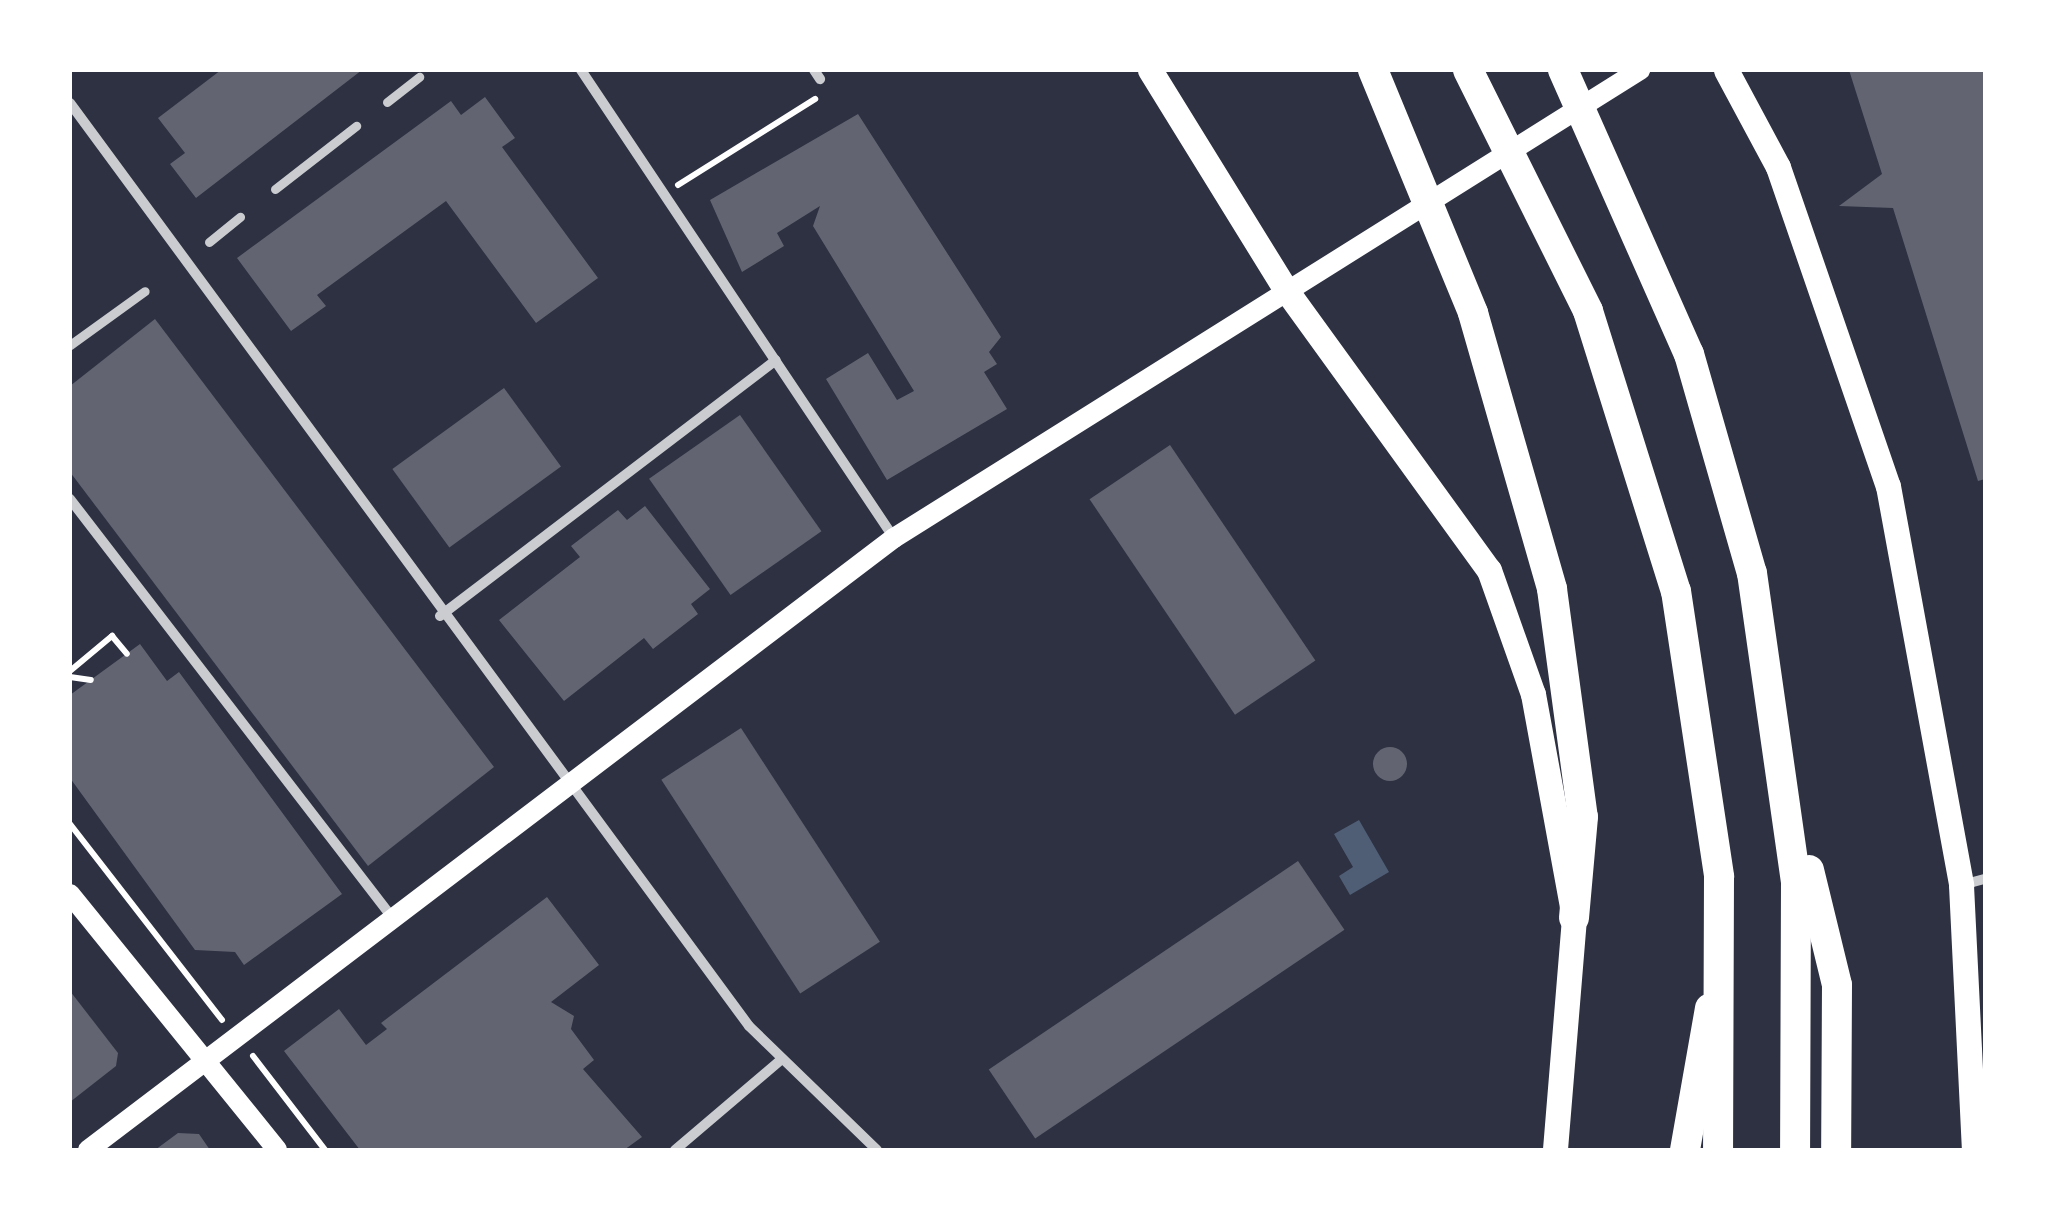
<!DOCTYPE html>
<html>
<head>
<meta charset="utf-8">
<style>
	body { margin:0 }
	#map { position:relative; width:2055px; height:1220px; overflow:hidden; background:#2d3142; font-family:"Space Grotesk",sans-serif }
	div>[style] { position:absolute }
	.water>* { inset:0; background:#4f5d75 }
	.building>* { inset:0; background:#626471; transform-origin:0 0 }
	.round { border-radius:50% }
	.path>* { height:6px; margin:-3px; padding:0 3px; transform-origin:3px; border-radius:3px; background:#fff }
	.pedestrian>* { height:9px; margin:-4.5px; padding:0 4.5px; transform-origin:4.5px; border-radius:4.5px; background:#caccd0 }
	.minor>* { height:10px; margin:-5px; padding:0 5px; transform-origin:5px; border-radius:5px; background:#caccd0 }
	.secondary>* { height:20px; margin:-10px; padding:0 10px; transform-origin:10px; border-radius:10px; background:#fff }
	.primary>* { height:25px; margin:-12.5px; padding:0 12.5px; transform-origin:12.5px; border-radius:12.5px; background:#fff }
	.motorway>* { height:30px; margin:-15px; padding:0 15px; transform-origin:15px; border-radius:15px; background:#fff }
	span { translate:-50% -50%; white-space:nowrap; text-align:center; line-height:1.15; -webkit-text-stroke:10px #fff; paint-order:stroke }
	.frame { position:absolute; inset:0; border:72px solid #fff; pointer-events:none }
</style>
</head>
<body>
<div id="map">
	<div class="water">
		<i style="clip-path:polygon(1359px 820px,1389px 872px,1350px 895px,1339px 876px,1353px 867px,1334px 834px)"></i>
	</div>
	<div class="building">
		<i style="clip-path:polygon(221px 70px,362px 70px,196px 198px,170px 164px,185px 153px,158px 118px)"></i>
		<i style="clip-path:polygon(1849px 70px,1985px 70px,1985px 479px,1978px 481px,1893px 208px,1839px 206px,1882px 174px)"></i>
		<i style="clip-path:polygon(485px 97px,515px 138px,502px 147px,598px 278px,536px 323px,446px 201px,317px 295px,326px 306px,291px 331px,237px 258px,451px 101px,461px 115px)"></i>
		<i style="clip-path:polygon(858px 114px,1001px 337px,989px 352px,997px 364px,984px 372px,1007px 409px,887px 480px,826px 379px,868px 353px,897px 400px,914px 391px,813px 226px,820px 206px,777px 233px,784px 246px,742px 272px,710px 200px)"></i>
		<i style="clip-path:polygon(155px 319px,494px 767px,368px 866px,70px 472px,70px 386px)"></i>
		<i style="left:504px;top:388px;width:97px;height:138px;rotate:54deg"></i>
		<i style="left:740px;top:415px;width:142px;height:111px;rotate:55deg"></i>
		<i style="left:1170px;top:445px;width:260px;height:97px;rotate:56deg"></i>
		<i style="clip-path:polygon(645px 506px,710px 589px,691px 604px,698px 614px,653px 649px,644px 638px,564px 701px,499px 620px,580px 557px,571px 546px,618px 510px,627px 520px)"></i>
		<i style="clip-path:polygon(140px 644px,167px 681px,179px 672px,342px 894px,244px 965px,235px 952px,195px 950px,70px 778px,70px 695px)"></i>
		<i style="left:741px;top:728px;width:255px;height:95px;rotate:57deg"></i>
		<i class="round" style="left:1373px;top:747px;width:34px;height:34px"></i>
		<i style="left:1298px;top:861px;width:83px;height:373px;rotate:56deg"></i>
		<i style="clip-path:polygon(547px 897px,599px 965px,551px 1002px,574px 1016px,571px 1029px,594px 1060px,583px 1069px,642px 1137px,624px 1150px,360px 1150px,284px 1051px,339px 1009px,366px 1045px,387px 1029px,381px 1023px)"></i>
		<i style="clip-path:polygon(70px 991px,118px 1053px,116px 1066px,70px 1102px)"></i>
		<i style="clip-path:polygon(178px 1133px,199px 1134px,210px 1150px,155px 1150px)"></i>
	</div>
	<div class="path">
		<i style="left:678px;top:185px;width:162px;rotate:-32.1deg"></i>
		<i style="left:70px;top:671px;width:55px;rotate:-39.8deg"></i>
		<i style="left:112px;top:636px;width:23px;rotate:50deg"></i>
		<i style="left:70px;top:677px;width:21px;rotate:8deg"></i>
		<i style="left:70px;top:824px;width:248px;rotate:52.2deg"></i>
		<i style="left:253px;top:1056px;width:118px;rotate:52.5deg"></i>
	</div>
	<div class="pedestrian">
		<i style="left:387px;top:102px;width:41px;rotate:-38deg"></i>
		<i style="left:275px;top:189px;width:103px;rotate:-37.9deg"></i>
		<i style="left:209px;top:242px;width:40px;rotate:-39deg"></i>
		<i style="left:70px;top:345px;width:92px;rotate:-35.8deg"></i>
	</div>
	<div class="minor">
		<i style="left:581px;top:70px;width:563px;rotate:56.23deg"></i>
		<i style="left:814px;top:70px;width:11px;rotate:56deg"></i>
		<i style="left:70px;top:103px;width:1146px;rotate:53.66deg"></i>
		<i style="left:749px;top:1026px;width:178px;rotate:44.1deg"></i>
		<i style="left:70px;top:499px;width:526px;rotate:52.41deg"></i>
		<i style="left:440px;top:616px;width:422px;rotate:-37.3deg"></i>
		<i style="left:1962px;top:885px;width:24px;rotate:-15deg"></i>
		<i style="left:675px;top:1150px;width:140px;rotate:-40.4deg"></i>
	</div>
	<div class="secondary">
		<i style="left:70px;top:894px;width:329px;rotate:51deg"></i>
		<i style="left:88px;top:1150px;width:1012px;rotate:-37.21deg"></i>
		<i style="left:894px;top:538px;width:881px;rotate:-32.1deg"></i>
	</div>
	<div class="primary">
		<i style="left:1150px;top:70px;width:259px;rotate:58.3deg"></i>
		<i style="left:1286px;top:290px;width:346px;rotate:54.1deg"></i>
		<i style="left:1489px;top:570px;width:132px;rotate:70.5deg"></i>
		<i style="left:1533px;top:694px;width:228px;rotate:79.6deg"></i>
		<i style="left:1574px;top:918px;width:233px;rotate:94.7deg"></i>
		<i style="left:1726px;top:70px;width:110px;rotate:61.8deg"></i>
		<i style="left:1778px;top:167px;width:337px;rotate:71deg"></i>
		<i style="left:1888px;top:486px;width:406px;rotate:79.6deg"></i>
		<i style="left:1961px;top:885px;width:265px;rotate:87.2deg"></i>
	</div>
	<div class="motorway">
		<i style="left:1373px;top:70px;width:263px;rotate:67.6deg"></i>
		<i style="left:1473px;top:313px;width:287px;rotate:74deg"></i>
		<i style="left:1552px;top:589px;width:230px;rotate:82.3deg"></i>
		<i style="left:1583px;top:817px;width:101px;rotate:95.1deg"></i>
		<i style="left:1468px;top:70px;width:269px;rotate:63.5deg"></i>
		<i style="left:1588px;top:311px;width:294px;rotate:72.6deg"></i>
		<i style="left:1676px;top:591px;width:289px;rotate:81.4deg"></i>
		<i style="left:1719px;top:877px;width:273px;rotate:90.2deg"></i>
		<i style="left:1563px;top:70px;width:311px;rotate:66.1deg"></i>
		<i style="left:1689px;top:354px;width:228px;rotate:74deg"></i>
		<i style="left:1752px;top:573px;width:313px;rotate:81.9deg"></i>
		<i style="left:1796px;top:883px;width:267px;rotate:90.2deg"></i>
		<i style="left:1809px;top:870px;width:118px;rotate:76.3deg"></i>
		<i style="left:1837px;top:985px;width:165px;rotate:90.3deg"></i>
		<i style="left:1685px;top:1150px;width:144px;rotate:-80deg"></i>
	</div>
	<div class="frame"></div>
</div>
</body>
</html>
